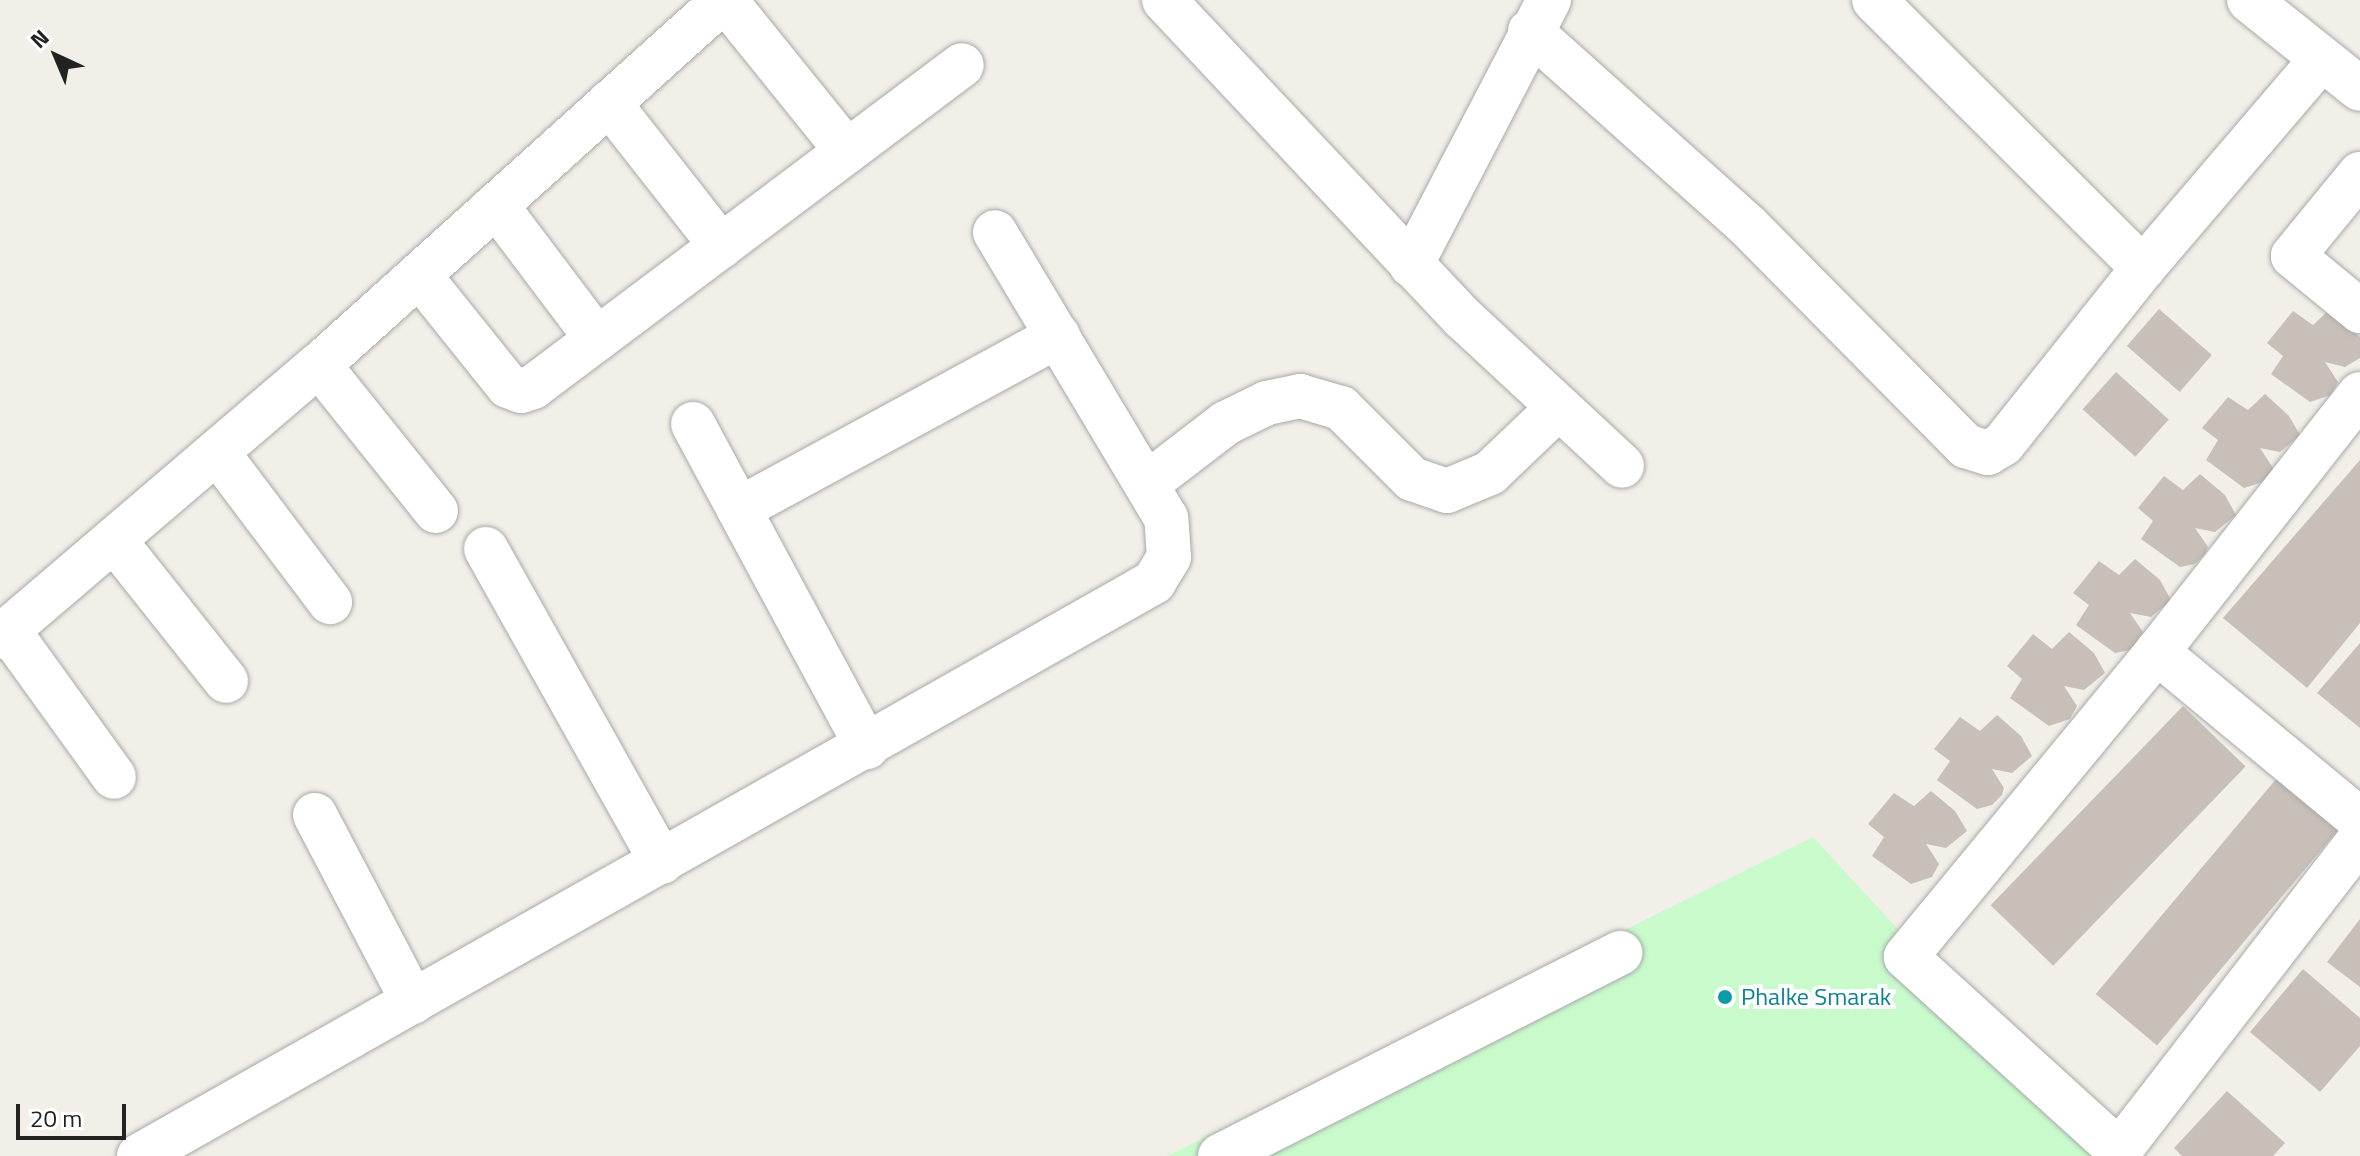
<!DOCTYPE html>
<html>
<head>
<meta charset="utf-8">
<style>
	body { margin:0 }
	#map { position:relative; width:2360px; height:1156px; overflow:hidden; background:#f2efe9; font-family:"Titillium Web",sans-serif }
	div>[style] { position:absolute }
	.park>* { inset:0; background:#c8facc }
	.building>* { inset:0; background:#c7bfb8; transform-origin:0 0 }
	.roads { filter:drop-shadow(0 0 2px #a9a9a9) drop-shadow(0 0 2px #a9a9a9) }
	.minor>* { height:44px; margin:-22px; padding:0 22px; transform-origin:22px; border-radius:22px; background:#fff }
	.dots>* { width:22px; height:22px; translate:-50% -50%; box-sizing:border-box; border:4px solid #fff; border-radius:50% }
	span { translate:-50% -50%; white-space:nowrap; text-align:center; line-height:1.15; -webkit-text-stroke:8px #fff; paint-order:stroke }
	.culture-label { font-size:24px; color:#0d838f }
	.left { translate:0 -50%; text-align:left }
	.north { position:absolute; left:16px; top:16px; width:80px; height:80px; -webkit-text-stroke:6px #fff; paint-order:stroke; rotate:316deg; font-size:22px; font-weight:700; line-height:32px; text-align:center; color:#222 }
	.north::after { content:''; display:block; margin:auto; width:28px; height:36px; background:#222; clip-path:polygon(50% 0,100% 100%,50% 72%,0 100%) }
	.scale { position:absolute; left:16px; top:1104px; width:110px; height:36px; box-sizing:border-box; border:4px solid #222; border-top:0; padding-left:10px; font-size:24px; line-height:28px; white-space:nowrap; color:#222; -webkit-text-stroke:6px #fff; paint-order:stroke }
</style>
</head>
<body>
<div id="map">
	<div class="park">
		<i style="clip-path:polygon(1813px 837px,2107px 1156px,1167px 1156px)"></i>
	</div>
	<div class="building">
		<i style="left:2159px;top:309px;width:70px;height:49px;rotate:41deg"></i>
		<i style="clip-path:polygon(2330px 309px,2360px 337px,2360px 358px,2345px 367px,2325px 362px,2338px 382px,2331px 395px,2310px 402px,2271px 374px,2283px 356px,2267px 343px,2293px 311px,2313px 325px)"></i>
		<i style="left:2116px;top:372px;width:71px;height:50px;rotate:42deg"></i>
		<i style="clip-path:polygon(2265px 394px,2289px 416px,2300px 435px,2280px 452px,2260px 448px,2273px 468px,2266px 481px,2244px 488px,2206px 460px,2218px 440px,2202px 428px,2228px 397px,2248px 410px)"></i>
		<i style="clip-path:polygon(2360px 460px,2360px 623px,2307px 688px,2223px 618px)"></i>
		<i style="clip-path:polygon(2200px 474px,2225px 495px,2236px 515px,2215px 532px,2195px 528px,2208px 547px,2205px 554px,2195px 564px,2180px 567px,2141px 539px,2153px 521px,2138px 508px,2164px 476px,2183px 490px)"></i>
		<i style="clip-path:polygon(2135px 559px,2160px 580px,2171px 600px,2151px 617px,2130px 613px,2143px 632px,2131px 650px,2115px 653px,2076px 625px,2089px 605px,2073px 593px,2099px 561px,2119px 575px)"></i>
		<i style="clip-path:polygon(2069px 632px,2094px 653px,2105px 673px,2084px 690px,2064px 686px,2077px 706px,2070px 719px,2049px 726px,2010px 698px,2022px 679px,2007px 666px,2033px 634px,2052px 649px)"></i>
		<i style="clip-path:polygon(2360px 643px,2360px 728px,2317px 693px)"></i>
		<i style="left:2183px;top:706px;width:87px;height:277px;rotate:44deg"></i>
		<i style="clip-path:polygon(1997px 715px,2021px 736px,2032px 756px,2012px 773px,1992px 769px,2004px 788px,2002px 795px,1992px 805px,1977px 809px,1937px 780px,1950px 761px,1934px 749px,1960px 717px,1980px 731px)"></i>
		<i style="left:2277px;top:778px;width:80px;height:282px;rotate:40deg"></i>
		<i style="clip-path:polygon(1931px 791px,1955px 811px,1967px 831px,1946px 848px,1926px 844px,1939px 864px,1932px 877px,1911px 884px,1872px 856px,1884px 837px,1868px 824px,1894px 793px,1914px 806px)"></i>
		<i style="clip-path:polygon(2360px 919px,2360px 987px,2327px 962px)"></i>
		<i style="clip-path:polygon(2303px 969px,2360px 1018px,2360px 1046px,2320px 1092px,2250px 1032px)"></i>
		<i style="clip-path:polygon(2227px 1091px,2285px 1143px,2273px 1156px,2182px 1156px,2174px 1148px)"></i>
	</div>
	<div class="roads">
		<div class="minor">
			<i style="left:725px;top:0;width:194px;rotate:51.1deg"></i>
			<i style="left:1164px;top:0;width:436px;rotate:46.8deg"></i>
			<i style="left:1463px;top:318px;width:217px;rotate:42.9deg"></i>
			<i style="left:1874px;top:0;width:380px;rotate:44.9deg"></i>
			<i style="left:2249px;top:0;width:142px;rotate:38.7deg"></i>
			<i style="left:1530px;top:31px;width:292px;rotate:41.8deg"></i>
			<i style="left:1748px;top:226px;width:310px;rotate:45.3deg"></i>
			<i style="left:1966px;top:446px;width:23px;rotate:18deg"></i>
			<i style="left:1988px;top:453px;width:17px;rotate:-31deg"></i>
			<i style="left:2003px;top:444px;width:225px;rotate:-51.5deg"></i>
			<i style="left:2143px;top:268px;width:272px;rotate:-49.5deg"></i>
			<i style="left:609px;top:103px;width:182px;rotate:51.9deg"></i>
			<i style="left:2360px;top:174px;width:106px;rotate:129.3deg"></i>
			<i style="left:2293px;top:256px;width:87px;rotate:39.4deg"></i>
			<i style="left:496px;top:205px;width:168px;rotate:53deg"></i>
			<i style="left:1411px;top:265px;width:299px;rotate:-62.5deg"></i>
			<i style="left:419px;top:275px;width:142px;rotate:51.3deg"></i>
			<i style="left:508px;top:386px;width:14px;rotate:21deg"></i>
			<i style="left:521px;top:391px;width:13px;rotate:-18deg"></i>
			<i style="left:533px;top:387px;width:536px;rotate:-36.89deg"></i>
			<i style="left:319px;top:365px;width:187px;rotate:51.3deg"></i>
			<i style="left:2360px;top:394px;width:328px;rotate:128.2deg"></i>
			<i style="left:2157px;top:652px;width:395px;rotate:129.5deg"></i>
			<i style="left:1906px;top:957px;width:288px;rotate:42.3deg"></i>
			<i style="left:2119px;top:1151px;width:394px;rotate:-52.3deg"></i>
			<i style="left:693px;top:424px;width:367px;rotate:61.7deg"></i>
			<i style="left:217px;top:452px;width:188px;rotate:53deg"></i>
			<i style="left:1149px;top:482px;width:97px;rotate:-37.5deg"></i>
			<i style="left:1226px;top:423px;width:46px;rotate:-26deg"></i>
			<i style="left:1267px;top:403px;width:34px;rotate:-12deg"></i>
			<i style="left:1300px;top:396px;width:43px;rotate:16.3deg"></i>
			<i style="left:1341px;top:408px;width:100px;rotate:45deg"></i>
			<i style="left:1412px;top:479px;width:37px;rotate:19deg"></i>
			<i style="left:1447px;top:491px;width:47px;rotate:-22.7deg"></i>
			<i style="left:1490px;top:473px;width:95px;rotate:-43.7deg"></i>
			<i style="left:739px;top:509px;width:363px;rotate:-28.5deg"></i>
			<i style="left:114px;top:540px;width:180px;rotate:51.5deg"></i>
			<i style="left:486px;top:549px;width:359px;rotate:60.7deg"></i>
			<i style="left:8px;top:630px;width:181px;rotate:54.2deg"></i>
			<i style="left:0;top:637px;width:419px;rotate:-40.5deg"></i>
			<i style="left:319px;top:365px;width:545px;rotate:-42.03deg"></i>
			<i style="left:2157px;top:652px;width:264px;rotate:39.6deg"></i>
			<i style="left:315px;top:815px;width:211px;rotate:62.3deg"></i>
			<i style="left:139px;top:1156px;width:1166px;rotate:-29.49deg"></i>
			<i style="left:1154px;top:582px;width:29px;rotate:-59deg"></i>
			<i style="left:1169px;top:557px;width:39px;rotate:-94deg"></i>
			<i style="left:1166px;top:518px;width:333px;rotate:-120.9deg"></i>
			<i style="left:1220px;top:1156px;width:449px;rotate:-26.9deg"></i>
		</div>
	</div>
	<div class="dots">
		<i style="left:1725px;top:997px;background:#0f9aa8"></i>
	</div>
	<div class="culture-label">
		<span class="left" style="left:1741px;top:997px">Phalke Smarak</span>
	</div>
	<div class="north">N</div>
	<div class="scale">20 m</div>
</div>
</body>
</html>
